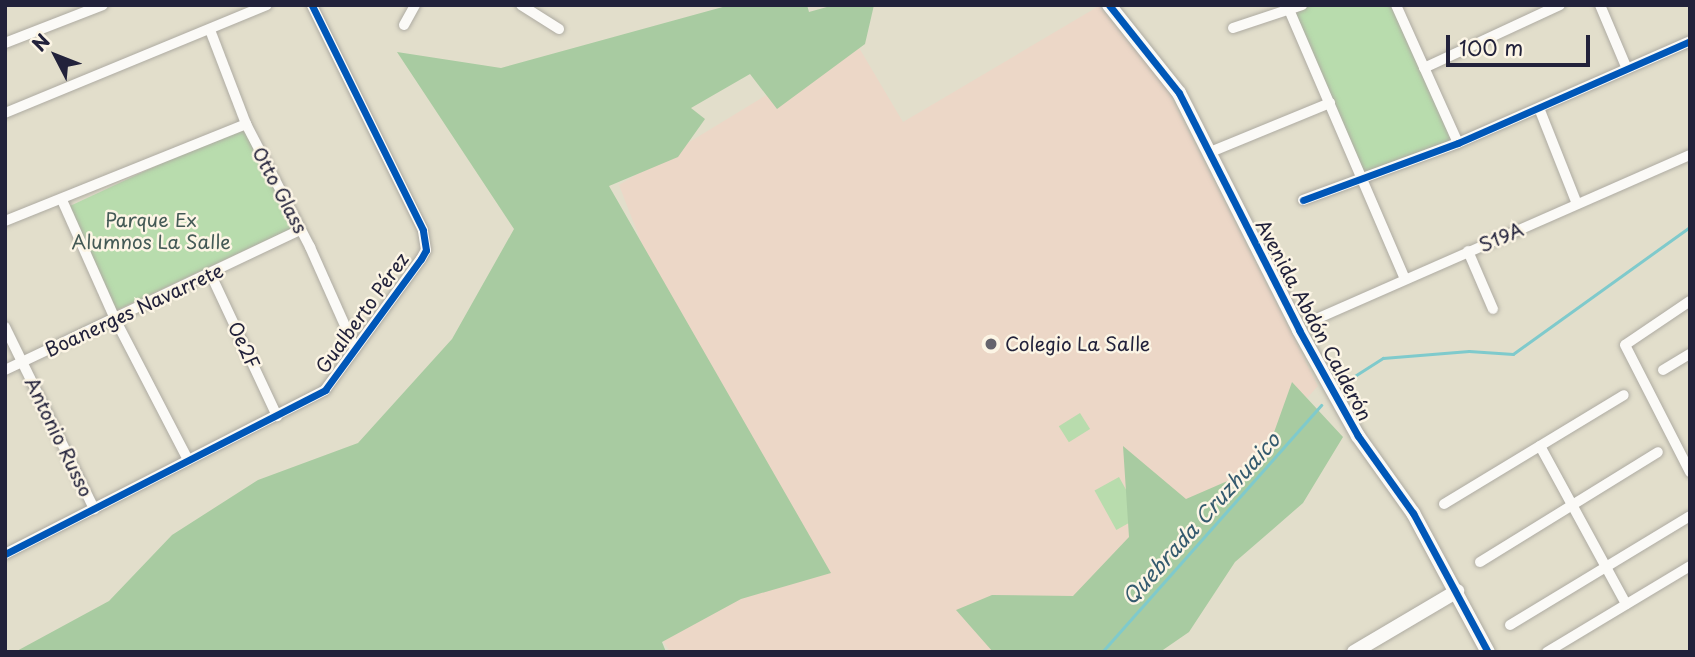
<!DOCTYPE html>
<html>
<head>
<meta charset="utf-8">
<style>
	body { margin:0 }
	#map { position:relative; width:1695px; height:657px; overflow:hidden; background:#e2decb; font-family:"Playpen Sans",sans-serif }
	div>[style] { position:absolute }
	.built>* { inset:0; background:#ecd7c7 }
	.green>* { inset:0; background:#b8dcad; transform-origin:0 0 }
	.forest>* { inset:0; background:#a8cba1 }
	.stream>* { height:2.5px; margin:-1.25px; padding:0 1.25px; transform-origin:1.25px; border-radius:1.25px; background:#7fcacc }
	.roads { filter:drop-shadow(0 0 2px #aeaba2) drop-shadow(0 0 2px #aeaba2) }
	.street>* { height:10px; margin:-5px; padding:0 5px; transform-origin:5px; border-radius:5px; background:#fbfaf7 }
	.secondary>* { height:14px; margin:-7px; padding:0 7px; transform-origin:7px; border-radius:7px; background:#fbfaf7 }
	.cycleway>* { height:7px; margin:-3.5px; padding:0 3.5px; transform-origin:3.5px; border-radius:3.5px; background:#0057b8 }
	.dots>* { width:19px; height:19px; translate:-50% -50%; box-sizing:border-box; border:4px solid #fcf5e5; border-radius:50% }
	span { translate:-50% -50%; white-space:nowrap; text-align:center; line-height:1.15; -webkit-text-stroke:5px #fcf5e5; paint-order:stroke }
	.street-label { font-size:19px; color:#22223b }
	.park-label { font-size:19px; color:#445a56 }
	.poi-label { font-size:19px; color:#22223b }
	.left { translate:0 -50%; text-align:left }
	.water-label { font-size:21px; color:#345a6e; font-style:italic }
	.frame { position:absolute; inset:0; border:7px solid #22223b; pointer-events:none }
	.north { position:absolute; left:21px; top:21px; width:70px; height:70px; -webkit-text-stroke:5px #fcf5e5; paint-order:stroke; rotate:312deg; font-size:19px; font-weight:700; line-height:28px; text-align:center; color:#22223b }
	.north::after { content:''; display:block; margin:auto; width:24px; height:32px; background:#22223b; clip-path:polygon(50% 0,100% 100%,50% 72%,0 100%) }
	.scale { position:absolute; left:1446px; top:35px; width:144px; height:32px; box-sizing:border-box; border:4px solid #22223b; border-top:0; padding-left:9px; font-size:21px; line-height:24px; white-space:nowrap; color:#22223b; -webkit-text-stroke:5px #fcf5e5; paint-order:stroke }
</style>
</head>
<body>
<div id="map">
	<div class="built">
		<i style="clip-path:polygon(1099px 6px,1167px 89px,1318px 386px,1074px 652px,670px 652px,645px 611px,664px 301px,619px 185px,855px 41px,903px 122px)"></i>
	</div>
	<div class="green">
		<i style="clip-path:polygon(1302px 5px,1396px 5px,1458px 143px,1359px 181px,1290px 11px)"></i>
		<i style="left:246px;top:124px;width:114px;height:199px;rotate:65deg"></i>
		<i style="left:1080px;top:413px;width:19px;height:25px;rotate:58deg"></i>
		<i style="left:1119px;top:477px;width:45px;height:28px;rotate:61deg"></i>
	</div>
	<div class="forest">
		<i style="clip-path:polygon(730px 5px,807px 5px,809px 12px,834px 5px,874px 5px,865px 44px,777px 109px,750px 74px,691px 108px,705px 119px,678px 157px,609px 186px,831px 573px,741px 599px,662px 642px,666px 652px,15px 652px,109px 601px,172px 535px,258px 480px,358px 443px,452px 339px,514px 229px,397px 52px,501px 68px)"></i>
		<i style="clip-path:polygon(1292px 382px,1343px 437px,1303px 503px,1235px 562px,1189px 632px,1160px 652px,993px 652px,956px 610px,992px 595px,1073px 596px,1129px 537px,1123px 446px,1186px 499px,1262px 466px)"></i>
	</div>
	<div class="stream">
		<i style="left:1339px;top:386px;width:52px;rotate:-32.5deg"></i>
		<i style="left:1383px;top:358px;width:86px;rotate:-4.7deg"></i>
		<i style="left:1469px;top:351px;width:44px;rotate:3.9deg"></i>
		<i style="left:1513px;top:354px;width:218px;rotate:-35.7deg"></i>
		<i style="left:1102px;top:652px;width:330px;rotate:-48.4deg"></i>
	</div>
	<div class="roads">
		<div class="street">
			<i style="left:521px;top:5px;width:45px;rotate:32.3deg"></i>
			<i style="left:1287px;top:5px;width:298px;rotate:66.7deg"></i>
			<i style="left:1396px;top:5px;width:151px;rotate:65.8deg"></i>
			<i style="left:1600px;top:5px;width:69px;rotate:67.1deg"></i>
			<i style="left:404px;top:25px;width:23px;rotate:-61deg"></i>
			<i style="left:1233px;top:28px;width:73px;rotate:-18.4deg"></i>
			<i style="left:210px;top:30px;width:101px;rotate:69deg"></i>
			<i style="left:246px;top:124px;width:139px;rotate:62.5deg"></i>
			<i style="left:310px;top:247px;width:111px;rotate:66deg"></i>
			<i style="left:5px;top:43px;width:105px;rotate:-21.2deg"></i>
			<i style="left:1424px;top:68px;width:150px;rotate:-24.9deg"></i>
			<i style="left:1539px;top:108px;width:103px;rotate:68.4deg"></i>
			<i style="left:5px;top:113px;width:283px;rotate:-22.4deg"></i>
			<i style="left:1208px;top:153px;width:132px;rotate:-22.3deg"></i>
			<i style="left:62px;top:200px;width:130px;rotate:66deg"></i>
			<i style="left:115px;top:319px;width:159px;rotate:62.6deg"></i>
			<i style="left:1303px;top:200px;width:165px;rotate:-20.2deg"></i>
			<i style="left:1458px;top:143px;width:253px;rotate:-23.7deg"></i>
			<i style="left:5px;top:221px;width:260px;rotate:-21.9deg"></i>
			<i style="left:1468px;top:251px;width:63px;rotate:66.7deg"></i>
			<i style="left:211px;top:275px;width:156px;rotate:64.9deg"></i>
			<i style="left:1690px;top:301px;width:78px;rotate:145.9deg"></i>
			<i style="left:1625px;top:345px;width:143px;rotate:62.9deg"></i>
			<i style="left:1314px;top:320px;width:411px;rotate:-23.7deg"></i>
			<i style="left:5px;top:327px;width:203px;rotate:63.9deg"></i>
			<i style="left:5px;top:370px;width:327px;rotate:-25.4deg"></i>
			<i style="left:1663px;top:370px;width:31px;rotate:-31deg"></i>
			<i style="left:1540px;top:446px;width:180px;rotate:61.4deg"></i>
			<i style="left:1444px;top:504px;width:210px;rotate:-31.2deg"></i>
			<i style="left:5px;top:554px;width:360px;rotate:-27.1deg"></i>
			<i style="left:325px;top:390px;width:162px;rotate:-53.8deg"></i>
			<i style="left:421px;top:259px;width:10px;rotate:-61deg"></i>
			<i style="left:426px;top:250px;width:20px;rotate:-99deg"></i>
			<i style="left:423px;top:230px;width:251px;rotate:-116.3deg"></i>
			<i style="left:1480px;top:562px;width:209px;rotate:-31.7deg"></i>
			<i style="left:1510px;top:625px;width:210px;rotate:-31.2deg"></i>
			<i style="left:1547px;top:652px;width:167px;rotate:-31deg"></i>
		</div>
		<div class="secondary">
			<i style="left:1109px;top:5px;width:112px;rotate:51.5deg"></i>
			<i style="left:1179px;top:93px;width:266px;rotate:63.1deg"></i>
			<i style="left:1299px;top:330px;width:121px;rotate:60.9deg"></i>
			<i style="left:1358px;top:436px;width:95px;rotate:54.5deg"></i>
			<i style="left:1413px;top:513px;width:158px;rotate:61.7deg"></i>
			<i style="left:1354px;top:652px;width:120px;rotate:-30.6deg"></i>
		</div>
	</div>
	<div class="cycleway">
		<i style="left:1109px;top:5px;width:112px;rotate:51.5deg"></i>
		<i style="left:1179px;top:93px;width:266px;rotate:63.1deg"></i>
		<i style="left:1299px;top:330px;width:121px;rotate:60.9deg"></i>
		<i style="left:1358px;top:436px;width:95px;rotate:54.5deg"></i>
		<i style="left:1413px;top:513px;width:158px;rotate:61.7deg"></i>
		<i style="left:1303px;top:200px;width:165px;rotate:-20.2deg"></i>
		<i style="left:1458px;top:143px;width:253px;rotate:-23.7deg"></i>
		<i style="left:5px;top:554px;width:360px;rotate:-27.1deg"></i>
		<i style="left:325px;top:390px;width:162px;rotate:-53.8deg"></i>
		<i style="left:421px;top:259px;width:10px;rotate:-61deg"></i>
		<i style="left:426px;top:250px;width:20px;rotate:-99deg"></i>
		<i style="left:423px;top:230px;width:251px;rotate:-116.3deg"></i>
	</div>
	<div class="dots">
		<i style="left:991px;top:344px;background:#65646d"></i>
	</div>
	<div class="street-label">
		<span style="left:280px;top:190px;rotate:62deg">Otto Glass</span>
		<span style="left:1501px;top:237px;rotate:-23deg">S19A</span>
		<span style="left:134px;top:310px;rotate:-25deg">Boanerges Navarrete</span>
		<span style="left:362px;top:313px;rotate:-54deg">Gualberto Pérez</span>
		<span style="left:1314px;top:320px;rotate:62deg">Avenida Abdón Calderón</span>
		<span style="left:244px;top:345px;rotate:65deg">Oe2F</span>
		<span style="left:59px;top:437px;rotate:64deg">Antonio Russo</span>
	</div>
	<div class="park-label">
		<span style="left:151px;top:231px">Parque Ex<br>Alumnos La Salle</span>
	</div>
	<div class="poi-label">
		<span class="left" style="left:1005px;top:344px">Colegio La Salle</span>
	</div>
	<div class="water-label">
		<span style="left:1200px;top:518px;rotate:-48deg">Quebrada Cruzhuaico</span>
	</div>
	<div class="frame"></div>
	<div class="north">N</div>
	<div class="scale">100 m</div>
</div>
</body>
</html>
